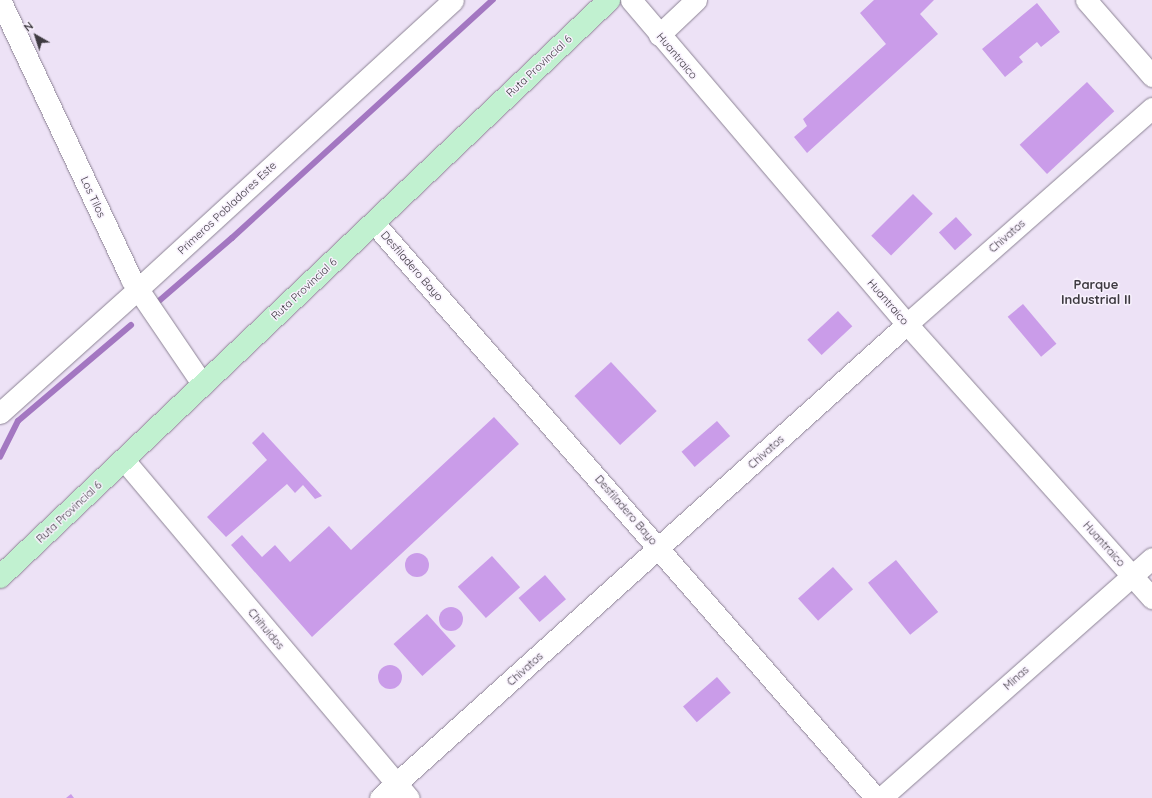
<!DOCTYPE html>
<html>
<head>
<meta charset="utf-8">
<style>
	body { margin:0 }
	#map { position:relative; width:1152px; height:798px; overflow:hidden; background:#ede2f6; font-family:Quicksand,sans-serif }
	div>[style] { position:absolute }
	.stream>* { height:5.5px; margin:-2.75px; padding:0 2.75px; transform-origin:2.75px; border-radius:2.75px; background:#a377c1 }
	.building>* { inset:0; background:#ca9ce9; transform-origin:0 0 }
	.round { border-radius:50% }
	.roads { filter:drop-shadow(0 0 1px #8c8394) drop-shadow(0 0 1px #8c8394) }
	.minor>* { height:21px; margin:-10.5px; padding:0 10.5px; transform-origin:10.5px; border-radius:10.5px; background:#fff }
	.major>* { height:22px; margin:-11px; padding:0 11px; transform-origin:11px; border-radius:11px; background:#c1f1d0 }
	span { translate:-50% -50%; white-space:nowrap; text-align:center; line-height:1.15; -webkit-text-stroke:3px #f8f1fd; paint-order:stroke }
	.street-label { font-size:11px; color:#3e3a41 }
	.quarter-label { font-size:13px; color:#3e3a41; font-weight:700 }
	.north { position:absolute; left:16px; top:16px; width:40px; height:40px; -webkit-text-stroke:3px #f8f1fd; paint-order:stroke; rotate:321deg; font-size:11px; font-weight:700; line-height:16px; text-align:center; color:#3e3a41 }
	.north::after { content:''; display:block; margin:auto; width:14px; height:18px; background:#3e3a41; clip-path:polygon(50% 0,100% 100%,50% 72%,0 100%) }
</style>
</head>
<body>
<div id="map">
	<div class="stream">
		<i style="left:159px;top:301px;width:96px;rotate:-40.8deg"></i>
		<i style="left:232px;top:238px;width:353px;rotate:-42.4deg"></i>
		<i style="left:0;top:457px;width:40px;rotate:-63.4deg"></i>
		<i style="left:18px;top:421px;width:148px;rotate:-40.3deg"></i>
	</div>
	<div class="building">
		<i style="clip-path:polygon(874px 0,934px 0,920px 14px,938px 34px,807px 153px,794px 137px,807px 126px,803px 119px,886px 44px,860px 13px)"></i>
		<i style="clip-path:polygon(1037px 3px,1060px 32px,1041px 47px,1037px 42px,1019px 57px,1023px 62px,1005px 77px,982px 49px)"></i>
		<i style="left:1087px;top:82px;width:40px;height:92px;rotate:47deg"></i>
		<i style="left:913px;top:194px;width:28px;height:59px;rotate:45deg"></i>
		<i style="left:956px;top:217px;width:24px;height:23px;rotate:48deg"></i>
		<i style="left:1023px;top:304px;width:52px;height:20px;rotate:50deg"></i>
		<i style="left:838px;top:311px;width:21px;height:42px;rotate:47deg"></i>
		<i style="left:611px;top:362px;width:67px;height:50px;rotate:47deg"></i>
		<i style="clip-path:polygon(494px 417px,519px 444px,312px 637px,231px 545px,242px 535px,262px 557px,275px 545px,290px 562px,329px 526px,351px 550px)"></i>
		<i style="left:717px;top:421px;width:20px;height:47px;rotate:49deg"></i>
		<i style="clip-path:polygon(263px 432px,322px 496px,315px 499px,303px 485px,295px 493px,287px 484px,226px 537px,207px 517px,267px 460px,252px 443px)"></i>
		<i class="round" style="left:405px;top:553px;width:24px;height:24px"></i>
		<i style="left:492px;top:556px;width:42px;height:46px;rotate:48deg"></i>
		<i style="left:896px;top:560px;width:67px;height:36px;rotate:51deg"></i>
		<i style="left:833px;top:567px;width:30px;height:47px;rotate:48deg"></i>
		<i style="left:545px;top:575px;width:32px;height:35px;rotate:49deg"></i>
		<i class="round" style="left:439px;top:607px;width:24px;height:24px"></i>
		<i style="left:427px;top:614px;width:43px;height:45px;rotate:48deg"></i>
		<i class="round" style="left:378px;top:665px;width:24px;height:24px"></i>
		<i style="left:717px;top:677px;width:21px;height:45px;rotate:49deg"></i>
		<i style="clip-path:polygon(71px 794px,74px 798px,66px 798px)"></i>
	</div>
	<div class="roads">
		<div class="minor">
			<i style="left:0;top:0;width:308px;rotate:64.8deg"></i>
			<i style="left:131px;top:279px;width:128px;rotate:55.8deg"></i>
			<i style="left:631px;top:0;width:426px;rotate:49.6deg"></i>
			<i style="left:907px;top:324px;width:368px;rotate:48.2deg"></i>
			<i style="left:1086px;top:0;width:101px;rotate:49deg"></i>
			<i style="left:659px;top:35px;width:51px;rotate:-43.4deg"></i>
			<i style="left:374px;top:223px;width:763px;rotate:48.88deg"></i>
			<i style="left:0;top:413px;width:186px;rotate:-41.9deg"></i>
			<i style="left:138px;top:289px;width:427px;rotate:-42.5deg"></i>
			<i style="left:124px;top:460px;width:442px;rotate:49.9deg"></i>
			<i style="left:380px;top:798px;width:709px;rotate:-41.97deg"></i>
			<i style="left:907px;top:324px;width:327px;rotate:-41.4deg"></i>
			<i style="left:881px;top:798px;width:362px;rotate:-41.5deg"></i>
		</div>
		<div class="major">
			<i style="left:0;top:577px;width:839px;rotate:-43.45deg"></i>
		</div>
	</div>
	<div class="street-label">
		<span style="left:677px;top:56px;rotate:50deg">Huantraico</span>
		<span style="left:539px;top:66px;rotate:-43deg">Ruta Provincial 6</span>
		<span style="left:93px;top:197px;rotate:65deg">Los Tilos</span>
		<span style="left:227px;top:208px;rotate:-43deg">Primeros Pobladores Este</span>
		<span style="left:1007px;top:236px;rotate:-41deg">Chivatos</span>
		<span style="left:412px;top:266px;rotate:49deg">Desfiladero Bayo</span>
		<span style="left:304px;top:289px;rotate:-43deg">Ruta Provincial 6</span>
		<span style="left:888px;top:302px;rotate:49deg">Huantraico</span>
		<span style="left:766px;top:452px;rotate:-42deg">Chivatos</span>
		<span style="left:626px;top:510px;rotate:49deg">Desfiladero Bayo</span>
		<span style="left:69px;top:512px;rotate:-43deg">Ruta Provincial 6</span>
		<span style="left:1104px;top:544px;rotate:48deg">Huantraico</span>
		<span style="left:266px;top:629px;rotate:50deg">Chihuidos</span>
		<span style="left:525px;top:669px;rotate:-42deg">Chivatos</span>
		<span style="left:1016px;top:678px;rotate:-42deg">Minas</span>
	</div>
	<div class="quarter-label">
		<span style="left:1096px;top:292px">Parque<br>Industrial II</span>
	</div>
	<div class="north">N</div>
</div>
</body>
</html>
